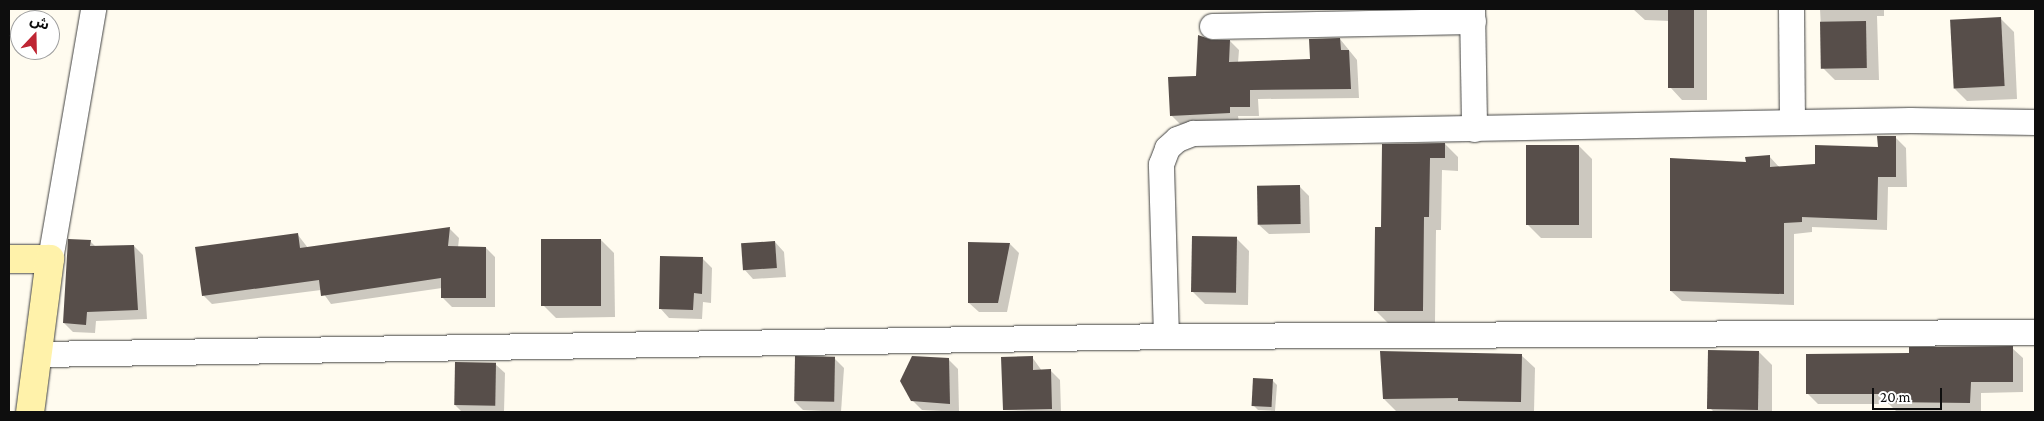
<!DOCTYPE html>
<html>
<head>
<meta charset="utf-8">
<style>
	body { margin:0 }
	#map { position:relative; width:2044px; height:421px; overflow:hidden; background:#fffbef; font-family:"Crimson Pro","Noto Sans Arabic",serif }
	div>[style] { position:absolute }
	.shadow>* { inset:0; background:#0003 }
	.building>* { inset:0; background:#574e4a; transform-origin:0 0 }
	.roads { filter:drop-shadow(0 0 1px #414141) drop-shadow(0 0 1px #414141) }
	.street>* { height:25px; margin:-12.5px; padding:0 12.5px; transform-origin:12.5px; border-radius:12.5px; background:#fff }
	.secondary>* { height:28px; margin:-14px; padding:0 14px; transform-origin:14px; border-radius:14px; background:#fff2aa }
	span { translate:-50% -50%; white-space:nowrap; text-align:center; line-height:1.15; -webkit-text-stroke:5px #fff; paint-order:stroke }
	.frame { position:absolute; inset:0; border:10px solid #0e0e0e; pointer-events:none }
	.north { position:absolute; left:10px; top:10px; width:50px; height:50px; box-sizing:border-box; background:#fff; border:1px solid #9f9f9f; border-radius:50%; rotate:21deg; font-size:14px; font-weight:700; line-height:20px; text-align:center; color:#0e0e0e }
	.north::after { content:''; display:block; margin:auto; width:18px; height:22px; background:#bf2533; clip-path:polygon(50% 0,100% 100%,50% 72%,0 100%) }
	.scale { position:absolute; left:1872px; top:388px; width:70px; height:22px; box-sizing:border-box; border:2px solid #0e0e0e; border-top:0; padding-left:6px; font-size:15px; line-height:18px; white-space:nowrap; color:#0e0e0e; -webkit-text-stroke:4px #fff; paint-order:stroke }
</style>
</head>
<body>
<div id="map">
	<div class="shadow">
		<i style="clip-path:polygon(1633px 9px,1707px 9px,1707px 100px,1682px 100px,1670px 87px,1670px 21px,1645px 20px)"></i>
		<i style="clip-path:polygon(1820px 9px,1884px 9px,1884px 16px,1877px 16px,1879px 80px,1835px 80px,1823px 68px)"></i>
		<i style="clip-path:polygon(2001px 19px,2014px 32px,2017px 99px,1967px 101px,1954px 88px)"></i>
		<i style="clip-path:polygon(1340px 39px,1357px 60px,1359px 98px,1258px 99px,1259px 116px,1238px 116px,1239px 122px,1180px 124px,1171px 115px,1198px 77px,1212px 42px,1230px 41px,1239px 50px,1238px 63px,1311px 61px)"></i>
		<i style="clip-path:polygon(1895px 137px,1906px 148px,1907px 187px,1888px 187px,1887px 230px,1812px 227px,1812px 232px,1794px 234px,1794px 305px,1682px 301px,1671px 291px,1747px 163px,1769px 156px,1780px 168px,1816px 165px,1879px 148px)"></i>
		<i style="clip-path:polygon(1445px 144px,1458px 157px,1458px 171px,1442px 170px,1441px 230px,1436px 230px,1435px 324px,1388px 323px,1375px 310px,1382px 229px,1383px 145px)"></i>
		<i style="clip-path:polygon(1579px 146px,1592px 159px,1592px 238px,1541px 238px,1528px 225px)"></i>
		<i style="clip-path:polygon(1300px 187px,1309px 196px,1310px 233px,1269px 234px,1259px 225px)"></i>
		<i style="clip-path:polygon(449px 228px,459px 238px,458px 248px,486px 248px,495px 257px,495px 307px,452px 307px,442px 297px,442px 288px,331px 304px,321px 290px,212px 304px,203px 295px,298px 235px,308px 248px)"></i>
		<i style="clip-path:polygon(1236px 238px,1249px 251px,1248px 305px,1205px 304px,1192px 291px)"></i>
		<i style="clip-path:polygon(601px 240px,614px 253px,615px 317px,556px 318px,543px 305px)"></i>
		<i style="clip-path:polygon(90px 241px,96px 247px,134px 246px,143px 255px,147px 319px,96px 321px,95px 333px,73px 332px,64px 323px)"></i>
		<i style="clip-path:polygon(775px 242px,784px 252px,786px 277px,753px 279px,744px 269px)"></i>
		<i style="clip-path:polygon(1010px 244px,1019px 253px,1007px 312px,979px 312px,969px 303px)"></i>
		<i style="clip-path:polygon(703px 259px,712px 268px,711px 303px,703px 302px,702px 319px,669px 318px,660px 308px)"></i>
		<i style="clip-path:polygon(2012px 348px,2023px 358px,2023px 392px,1981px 393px,1981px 412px,1897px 412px,1889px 404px,1818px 404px,1808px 394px)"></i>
		<i style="clip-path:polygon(1759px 352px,1772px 365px,1772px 412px,1714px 412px,1710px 408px)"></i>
		<i style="clip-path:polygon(1521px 355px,1535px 368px,1534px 412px,1397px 412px,1384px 399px)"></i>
		<i style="clip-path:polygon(1032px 357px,1042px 371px,1050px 370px,1060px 380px,1061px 412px,1004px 410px)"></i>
		<i style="clip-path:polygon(834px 358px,844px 368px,841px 412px,803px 410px,794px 401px)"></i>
		<i style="clip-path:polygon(948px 359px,958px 369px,959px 412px,922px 410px,912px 400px)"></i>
		<i style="clip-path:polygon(495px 364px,505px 373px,504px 412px,462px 412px,455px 405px)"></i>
		<i style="clip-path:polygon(1272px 380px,1277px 385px,1275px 411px,1258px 410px,1253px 405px)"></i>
	</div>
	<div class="building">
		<i style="left:1668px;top:9px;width:26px;height:79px"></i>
		<i style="left:2001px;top:17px;width:69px;height:51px;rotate:87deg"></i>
		<i style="left:1866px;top:21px;width:47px;height:46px;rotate:89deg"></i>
		<i style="clip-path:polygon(1198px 35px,1212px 40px,1230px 40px,1229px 62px,1310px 59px,1309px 39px,1340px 38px,1341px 50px,1349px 50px,1351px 89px,1250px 90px,1250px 107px,1230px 107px,1230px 113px,1170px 116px,1168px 77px,1196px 76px)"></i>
		<i style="clip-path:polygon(1877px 136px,1896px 136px,1896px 177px,1878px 177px,1877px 220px,1802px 217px,1802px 222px,1784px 223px,1784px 294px,1670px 291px,1670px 158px,1746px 162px,1745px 157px,1770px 155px,1770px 167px,1815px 164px,1815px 145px,1878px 147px)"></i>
		<i style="clip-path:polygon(1445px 143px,1445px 158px,1430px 158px,1429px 217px,1424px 217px,1423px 311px,1374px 311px,1375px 227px,1381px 227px,1382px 144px)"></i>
		<i style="left:1526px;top:145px;width:53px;height:80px"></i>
		<i style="left:1300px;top:185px;width:39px;height:43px;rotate:89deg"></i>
		<i style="clip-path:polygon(450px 227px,448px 246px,486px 247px,486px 298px,441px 298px,441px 278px,321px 296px,319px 280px,202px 296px,195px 247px,298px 233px,300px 248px)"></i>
		<i style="left:1192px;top:236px;width:45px;height:56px;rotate:1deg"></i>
		<i style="clip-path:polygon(68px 239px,91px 240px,90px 246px,134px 245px,138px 310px,87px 312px,86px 325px,63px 323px)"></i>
		<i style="left:541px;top:239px;width:60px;height:67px"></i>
		<i style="left:775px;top:241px;width:27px;height:34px;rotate:86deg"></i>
		<i style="clip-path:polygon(968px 242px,1010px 243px,998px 303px,968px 303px)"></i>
		<i style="clip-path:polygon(660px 256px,703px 257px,702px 294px,694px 293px,693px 310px,659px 309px)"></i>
		<i style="clip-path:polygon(2013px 346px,2013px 382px,1971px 382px,1970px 403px,1885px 402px,1885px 394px,1806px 394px,1806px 354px,1909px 353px,1909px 347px)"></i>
		<i style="left:1708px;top:350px;width:51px;height:59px;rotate:1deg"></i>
		<i style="clip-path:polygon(1380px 351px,1522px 354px,1521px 402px,1458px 401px,1458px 398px,1383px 399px)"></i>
		<i style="left:795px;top:356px;width:40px;height:45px;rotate:1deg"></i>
		<i style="clip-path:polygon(912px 356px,949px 358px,950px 404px,911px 401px,900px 381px)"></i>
		<i style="clip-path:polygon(1033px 356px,1033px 370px,1051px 369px,1052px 409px,1003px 410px,1001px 357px)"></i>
		<i style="left:455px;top:362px;width:41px;height:43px;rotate:1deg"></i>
		<i style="left:1253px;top:378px;width:20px;height:28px;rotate:3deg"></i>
	</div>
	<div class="roads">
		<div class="street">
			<i style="left:1472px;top:9px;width:120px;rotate:89deg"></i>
			<i style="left:1791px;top:9px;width:113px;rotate:89.5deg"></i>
			<i style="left:1212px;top:26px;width:261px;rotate:-1.1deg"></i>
			<i style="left:50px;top:259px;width:254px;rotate:-80.2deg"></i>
			<i style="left:1166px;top:336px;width:172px;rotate:-91.7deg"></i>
			<i style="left:1161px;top:164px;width:17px;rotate:-69deg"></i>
			<i style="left:1167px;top:148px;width:13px;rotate:-42deg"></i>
			<i style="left:1177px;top:139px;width:17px;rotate:-21deg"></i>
			<i style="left:1193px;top:133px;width:717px;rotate:-1.04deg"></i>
			<i style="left:1910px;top:120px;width:125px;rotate:0.9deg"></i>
			<i style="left:38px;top:354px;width:1128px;rotate:-0.91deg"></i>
			<i style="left:1166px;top:336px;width:869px;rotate:-0.26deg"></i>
		</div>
		<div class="secondary">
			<i style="left:9px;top:259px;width:41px"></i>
			<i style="left:50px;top:259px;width:154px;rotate:97.4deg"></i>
		</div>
	</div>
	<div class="frame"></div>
	<div class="north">ش</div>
	<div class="scale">20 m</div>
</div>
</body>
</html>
